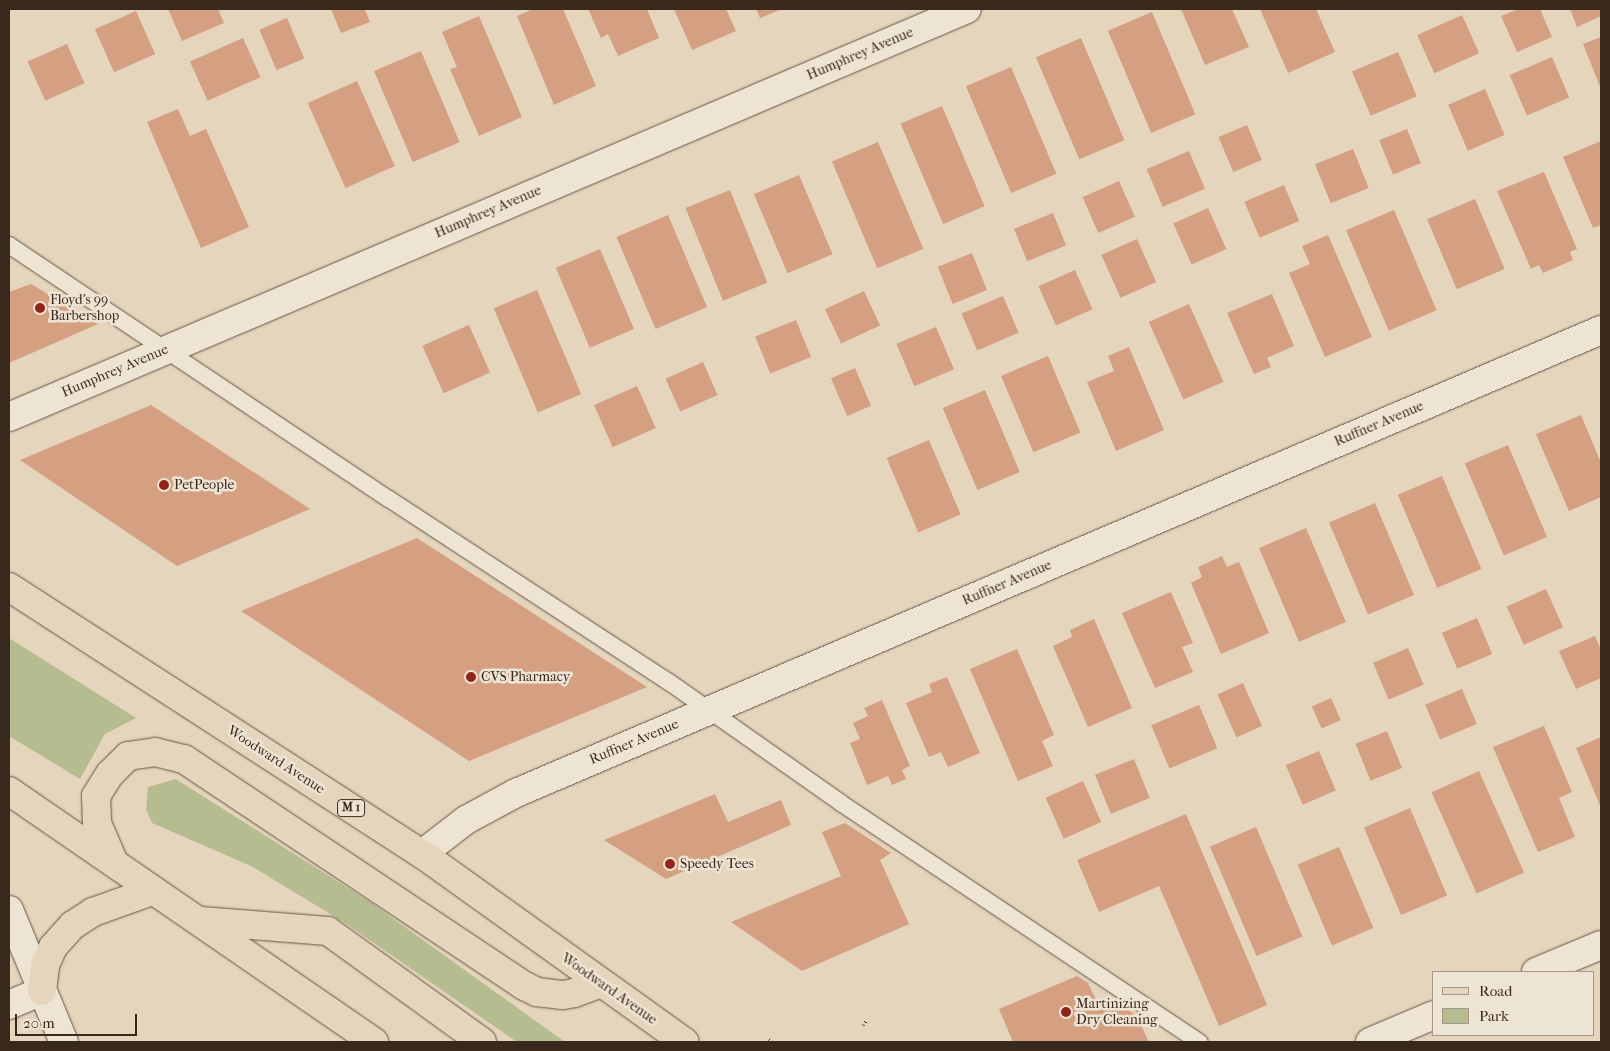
<!DOCTYPE html>
<html>
<head>
<meta charset="utf-8">
<style>
	body { margin:0 }
	#map { position:relative; width:1610px; height:1051px; overflow:hidden; background:#e5d5bc; font-family:"IM FELL French Canon",serif }
	div>[style] { position:absolute }
	.green>* { inset:0; background:#b5bd90 }
	.building>* { inset:0; background:#d59f82; transform-origin:0 0 }
	.path>* { height:3px; margin-top:-1.5px; transform-origin:0; background:repeating-linear-gradient(90deg,#39291c 0 1px,transparent 0 3.5px) }
	.roads { filter:drop-shadow(0 0 1px #645444) drop-shadow(0 0 1px #645444) }
	.service>* { height:16px; margin:-8px; padding:0 8px; transform-origin:8px; border-radius:8px; background:#eee4d3 }
	.minor>* { height:28px; margin:-14px; padding:0 14px; transform-origin:14px; border-radius:14px; background:#eee4d3 }
	.tertiary>* { height:28px; margin:-14px; padding:0 14px; transform-origin:14px; border-radius:14px; background:#eee4d3 }
	.primary>* { height:28px; margin:-14px; padding:0 14px; transform-origin:14px; border-radius:14px; background:#e5d5bc }
	.dots>* { width:14px; height:14px; translate:-50% -50%; box-sizing:border-box; border:2px solid #eee4d3; border-radius:50% }
	span { translate:-50% -50%; white-space:nowrap; text-align:center; line-height:1.15; -webkit-text-stroke:5px #eee4d3; paint-order:stroke }
	.shield-label span { padding:1px 4px; background:#eee4d3; border:1px solid; border-radius:4px; -webkit-text-stroke-width:0 }
	.shield-label { font-size:12px; color:#39291c; font-weight:700 }
	.street-label { font-size:14px; color:#39291c }
	.poi-label { font-size:14px; color:#39291c }
	.left { translate:0 -50%; text-align:left }
	.frame { position:absolute; inset:0; border:10px solid #39291c; pointer-events:none }
	.legend { position:absolute; left:1432px; top:971px; width:162px; height:65px; box-sizing:border-box; background:#eee4d3; border:1px solid #a6998a; margin:0; padding:6px 9px; list-style:none; font-size:15px; color:#39291c }
	.legend li { display:flex; align-items:center; gap:10px; height:25px }
	.legend b { width:25px; border:1px solid #a6998a }
	.scale { position:absolute; left:15px; top:1014px; width:122px; height:22px; box-sizing:border-box; border:2px solid #39291c; border-top:0; padding-left:6px; font-size:15px; line-height:18px; white-space:nowrap; color:#39291c; -webkit-text-stroke:4px #eee4d3; paint-order:stroke }
</style>
</head>
<body>
<div id="map">
	<div class="green">
		<i style="clip-path:polygon(9px 638px,136px 718px,105px 734px,80px 779px,9px 736px)"></i>
		<i style="clip-path:polygon(176px 779px,370px 902px,565px 1042px,517px 1042px,345px 923px,251px 866px,152px 823px,146px 809px,148px 787px)"></i>
	</div>
	<div class="building">
		<i style="clip-path:polygon(168px 9px,218px 9px,224px 23px,182px 41px)"></i>
		<i style="clip-path:polygon(331px 9px,365px 9px,370px 22px,341px 33px)"></i>
		<i style="clip-path:polygon(533px 9px,563px 9px,596px 86px,554px 105px,517px 16px)"></i>
		<i style="clip-path:polygon(588px 9px,647px 9px,659px 38px,618px 56px,608px 34px,601px 38px)"></i>
		<i style="clip-path:polygon(674px 9px,726px 9px,736px 31px,692px 50px)"></i>
		<i style="clip-path:polygon(756px 9px,782px 9px,760px 18px)"></i>
		<i style="clip-path:polygon(1181px 9px,1232px 9px,1249px 47px,1205px 65px)"></i>
		<i style="clip-path:polygon(1260px 9px,1316px 9px,1335px 52px,1288px 73px)"></i>
		<i style="clip-path:polygon(1519px 9px,1540px 9px,1552px 37px,1517px 52px,1501px 16px)"></i>
		<i style="clip-path:polygon(1570px 9px,1601px 9px,1601px 16px,1577px 27px)"></i>
		<i style="left:136px;top:11px;width:47px;height:45px;rotate:66deg"></i>
		<i style="left:1152px;top:12px;width:111px;height:48px;rotate:67deg"></i>
		<i style="left:1462px;top:15px;width:42px;height:49px;rotate:66deg"></i>
		<i style="clip-path:polygon(479px 16px,522px 117px,479px 136px,450px 69px,457px 67px,442px 32px)"></i>
		<i style="left:287px;top:18px;width:44px;height:30px;rotate:67deg"></i>
		<i style="clip-path:polygon(1601px 37px,1601px 89px,1583px 44px)"></i>
		<i style="left:243px;top:38px;width:43px;height:58px;rotate:66deg"></i>
		<i style="left:1081px;top:38px;width:111px;height:49px;rotate:67deg"></i>
		<i style="left:67px;top:44px;width:43px;height:43px;rotate:66deg"></i>
		<i style="left:421px;top:51px;width:99px;height:51px;rotate:67deg"></i>
		<i style="left:1398px;top:52px;width:48px;height:50px;rotate:67deg"></i>
		<i style="left:1552px;top:57px;width:44px;height:46px;rotate:67deg"></i>
		<i style="left:1011px;top:67px;width:116px;height:49px;rotate:67deg"></i>
		<i style="left:357px;top:81px;width:93px;height:54px;rotate:66deg"></i>
		<i style="left:1485px;top:89px;width:50px;height:40px;rotate:67deg"></i>
		<i style="left:942px;top:106px;width:109px;height:45px;rotate:67deg"></i>
		<i style="clip-path:polygon(178px 109px,190px 136px,206px 129px,249px 227px,201px 248px,147px 122px)"></i>
		<i style="left:1247px;top:125px;width:38px;height:31px;rotate:67deg"></i>
		<i style="left:1407px;top:129px;width:37px;height:30px;rotate:68deg"></i>
		<i style="clip-path:polygon(1601px 141px,1601px 225px,1593px 228px,1563px 157px)"></i>
		<i style="left:878px;top:142px;width:116px;height:50px;rotate:67deg"></i>
		<i style="left:1353px;top:149px;width:42px;height:41px;rotate:68deg"></i>
		<i style="left:1189px;top:151px;width:41px;height:46px;rotate:67deg"></i>
		<i style="clip-path:polygon(1544px 172px,1577px 249px,1570px 252px,1573px 260px,1543px 273px,1539px 265px,1531px 269px,1497px 191px)"></i>
		<i style="left:799px;top:175px;width:86px;height:49px;rotate:67deg"></i>
		<i style="left:1119px;top:181px;width:39px;height:40px;rotate:66deg"></i>
		<i style="left:1284px;top:185px;width:39px;height:43px;rotate:67deg"></i>
		<i style="left:730px;top:190px;width:100px;height:48px;rotate:68deg"></i>
		<i style="left:1475px;top:199px;width:76px;height:52px;rotate:67deg"></i>
		<i style="left:1208px;top:208px;width:45px;height:38px;rotate:66deg"></i>
		<i style="left:1394px;top:210px;width:109px;height:52px;rotate:67deg"></i>
		<i style="left:1053px;top:213px;width:35px;height:42px;rotate:68deg"></i>
		<i style="left:668px;top:215px;width:100px;height:56px;rotate:67deg"></i>
		<i style="clip-path:polygon(1328px 235px,1372px 337px,1325px 357px,1289px 273px,1310px 264px,1302px 246px)"></i>
		<i style="left:1137px;top:239px;width:47px;height:39px;rotate:66deg"></i>
		<i style="left:600px;top:249px;width:87px;height:48px;rotate:67deg"></i>
		<i style="left:972px;top:253px;width:40px;height:37px;rotate:68deg"></i>
		<i style="left:1075px;top:270px;width:43px;height:40px;rotate:66deg"></i>
		<i style="clip-path:polygon(31px 284px,98px 324px,9px 363px,9px 292px)"></i>
		<i style="left:537px;top:290px;width:113px;height:47px;rotate:67deg"></i>
		<i style="left:864px;top:291px;width:38px;height:43px;rotate:65deg"></i>
		<i style="clip-path:polygon(1272px 294px,1294px 346px,1267px 358px,1271px 367px,1254px 374px,1227px 313px)"></i>
		<i style="left:1003px;top:296px;width:40px;height:45px;rotate:67deg"></i>
		<i style="left:1189px;top:304px;width:85px;height:44px;rotate:66deg"></i>
		<i style="left:796px;top:320px;width:40px;height:44px;rotate:68deg"></i>
		<i style="left:469px;top:325px;width:52px;height:51px;rotate:66deg"></i>
		<i style="left:936px;top:327px;width:46px;height:43px;rotate:67deg"></i>
		<i style="clip-path:polygon(1129px 347px,1164px 430px,1116px 451px,1087px 382px,1114px 371px,1108px 356px)"></i>
		<i style="left:1048px;top:356px;width:83px;height:51px;rotate:67deg"></i>
		<i style="left:703px;top:362px;width:36px;height:41px;rotate:66deg"></i>
		<i style="left:855px;top:368px;width:41px;height:26px;rotate:67deg"></i>
		<i style="left:637px;top:386px;width:46px;height:47px;rotate:66deg"></i>
		<i style="left:985px;top:390px;width:89px;height:46px;rotate:67deg"></i>
		<i style="clip-path:polygon(151px 405px,310px 509px,177px 566px,20px 460px)"></i>
		<i style="clip-path:polygon(1581px 415px,1601px 463px,1601px 497px,1569px 511px,1536px 434px)"></i>
		<i style="left:929px;top:440px;width:81px;height:46px;rotate:67deg"></i>
		<i style="left:1508px;top:445px;width:100px;height:47px;rotate:67deg"></i>
		<i style="left:1442px;top:476px;width:101px;height:48px;rotate:67deg"></i>
		<i style="left:1375px;top:503px;width:100px;height:50px;rotate:67deg"></i>
		<i style="left:1306px;top:528px;width:102px;height:51px;rotate:67deg"></i>
		<i style="clip-path:polygon(417px 538px,647px 687px,469px 761px,241px 611px)"></i>
		<i style="clip-path:polygon(1222px 556px,1227px 567px,1239px 562px,1269px 633px,1221px 654px,1191px 583px,1202px 577px,1198px 567px)"></i>
		<i style="left:1546px;top:589px;width:42px;height:43px;rotate:66deg"></i>
		<i style="clip-path:polygon(1171px 592px,1193px 643px,1182px 647px,1193px 672px,1155px 688px,1122px 613px)"></i>
		<i style="left:1477px;top:618px;width:39px;height:38px;rotate:67deg"></i>
		<i style="clip-path:polygon(1094px 619px,1132px 708px,1088px 727px,1053px 646px,1072px 637px,1070px 630px)"></i>
		<i style="clip-path:polygon(1595px 636px,1601px 650px,1601px 678px,1576px 689px,1559px 651px)"></i>
		<i style="left:1408px;top:648px;width:40px;height:38px;rotate:67deg"></i>
		<i style="clip-path:polygon(1017px 649px,1054px 735px,1042px 741px,1053px 766px,1018px 781px,970px 669px)"></i>
		<i style="clip-path:polygon(947px 677px,980px 753px,948px 767px,941px 752px,929px 757px,906px 703px,932px 692px,929px 684px)"></i>
		<i style="left:1243px;top:683px;width:47px;height:28px;rotate:66deg"></i>
		<i style="left:1462px;top:689px;width:38px;height:40px;rotate:67deg"></i>
		<i style="left:1331px;top:698px;width:24px;height:21px;rotate:66deg"></i>
		<i style="clip-path:polygon(882px 700px,910px 766px,902px 770px,906px 779px,892px 785px,888px 776px,867px 785px,850px 743px,860px 739px,853px 723px,868px 716px,864px 708px)"></i>
		<i style="left:1199px;top:705px;width:47px;height:52px;rotate:67deg"></i>
		<i style="clip-path:polygon(1544px 726px,1572px 792px,1559px 798px,1575px 837px,1538px 852px,1493px 747px)"></i>
		<i style="left:1387px;top:731px;width:40px;height:34px;rotate:68deg"></i>
		<i style="clip-path:polygon(1601px 737px,1601px 808px,1576px 748px)"></i>
		<i style="left:1319px;top:751px;width:43px;height:36px;rotate:67deg"></i>
		<i style="left:1134px;top:759px;width:42px;height:42px;rotate:68deg"></i>
		<i style="left:1479px;top:771px;width:111px;height:52px;rotate:66deg"></i>
		<i style="left:1083px;top:781px;width:45px;height:41px;rotate:66deg"></i>
		<i style="clip-path:polygon(715px 794px,728px 822px,781px 800px,791px 825px,666px 879px,604px 840px)"></i>
		<i style="left:1410px;top:808px;width:95px;height:50px;rotate:67deg"></i>
		<i style="clip-path:polygon(1186px 814px,1267px 1005px,1219px 1026px,1159px 886px,1099px 912px,1077px 860px)"></i>
		<i style="clip-path:polygon(845px 823px,891px 853px,880px 860px,909px 924px,802px 971px,731px 922px,841px 876px,822px 832px)"></i>
		<i style="left:1256px;top:827px;width:119px;height:50px;rotate:67deg"></i>
		<i style="left:1339px;top:847px;width:88px;height:45px;rotate:67deg"></i>
		<i style="clip-path:polygon(1077px 976px,1088px 983px,1098px 1004px,1113px 1000px,1136px 1015px,1149px 1042px,1013px 1042px,999px 1009px)"></i>
	</div>
	<div class="path">
		<i style="left:863px;top:1025px;width:7px;rotate:-56deg"></i>
		<i style="left:769px;top:1039px;width:5px;rotate:37deg"></i>
	</div>
	<div class="roads">
		<div class="service">
			<i style="left:9px;top:245px;width:457px;rotate:33.8deg"></i>
			<i style="left:389px;top:499px;width:334px;rotate:33.2deg"></i>
			<i style="left:669px;top:682px;width:210px;rotate:35.1deg"></i>
			<i style="left:841px;top:803px;width:431px;rotate:33.7deg"></i>
		</div>
		<div class="minor">
			<i style="left:9px;top:417px;width:1041px;rotate:-23.07deg"></i>
			<i style="left:422px;top:854px;width:56px;rotate:-37.7deg"></i>
			<i style="left:466px;top:820px;width:57px;rotate:-28.4deg"></i>
			<i style="left:516px;top:793px;width:1180px;rotate:-23.11deg"></i>
			<i style="left:9px;top:1005px;width:36px;rotate:-23deg"></i>
		</div>
		<div class="tertiary">
			<i style="left:9px;top:910px;width:143px;rotate:67.4deg"></i>
			<i style="left:1536px;top:972px;width:70px;rotate:-22.6deg"></i>
			<i style="left:1370px;top:1042px;width:69px;rotate:-22.9deg"></i>
		</div>
		<div class="primary">
			<i style="left:9px;top:587px;width:492px;rotate:32.9deg"></i>
			<i style="left:422px;top:854px;width:323px;rotate:35.6deg"></i>
			<i style="left:9px;top:791px;width:443px;rotate:34.5deg"></i>
			<i style="left:114px;top:863px;width:43px;rotate:-113deg"></i>
			<i style="left:97px;top:823px;width:27px;rotate:-92deg"></i>
			<i style="left:96px;top:796px;width:26px;rotate:-58deg"></i>
			<i style="left:110px;top:774px;width:25px;rotate:-45deg"></i>
			<i style="left:128px;top:756px;width:27px;rotate:-8deg"></i>
			<i style="left:155px;top:752px;width:30px;rotate:14deg"></i>
			<i style="left:184px;top:759px;width:410px;rotate:33.7deg"></i>
			<i style="left:525px;top:986px;width:13px;rotate:27deg"></i>
			<i style="left:537px;top:992px;width:26px;rotate:7deg"></i>
			<i style="left:563px;top:995px;width:11px;rotate:-10deg"></i>
			<i style="left:574px;top:993px;width:29px;rotate:-20deg"></i>
			<i style="left:201px;top:921px;width:127px;rotate:4.5deg"></i>
			<i style="left:328px;top:931px;width:190px;rotate:35.8deg"></i>
			<i style="left:42px;top:991px;width:26px;rotate:-83deg"></i>
			<i style="left:45px;top:965px;width:20px;rotate:-66deg"></i>
			<i style="left:53px;top:947px;width:30px;rotate:-48deg"></i>
			<i style="left:73px;top:925px;width:24px;rotate:-33deg"></i>
			<i style="left:93px;top:912px;width:63px;rotate:-19.6deg"></i>
		</div>
	</div>
	<div class="dots">
		<i style="left:40px;top:308px;background:#8f2418"></i>
		<i style="left:164px;top:485px;background:#8f2418"></i>
		<i style="left:471px;top:677px;background:#8f2418"></i>
		<i style="left:670px;top:864px;background:#8f2418"></i>
		<i style="left:1066px;top:1012px;background:#8f2418"></i>
	</div>
	<div class="shield-label">
		<span style="left:351px;top:808px">M 1</span>
	</div>
	<div class="street-label">
		<span style="left:860px;top:54px;rotate:-23deg">Humphrey Avenue</span>
		<span style="left:488px;top:212px;rotate:-23deg">Humphrey Avenue</span>
		<span style="left:115px;top:371px;rotate:-23deg">Humphrey Avenue</span>
		<span style="left:1379px;top:424px;rotate:-23deg">Ruffner Avenue</span>
		<span style="left:1007px;top:583px;rotate:-23deg">Ruffner Avenue</span>
		<span style="left:634px;top:742px;rotate:-23deg">Ruffner Avenue</span>
		<span style="left:276px;top:760px;rotate:33deg">Woodward Avenue</span>
		<span style="left:609px;top:989px;rotate:35deg">Woodward Avenue</span>
	</div>
	<div class="poi-label">
		<span class="left" style="left:50px;top:308px">Floyd's 99<br>Barbershop</span>
		<span class="left" style="left:174px;top:485px">PetPeople</span>
		<span class="left" style="left:481px;top:677px">CVS Pharmacy</span>
		<span class="left" style="left:680px;top:864px">Speedy Tees</span>
		<span class="left" style="left:1076px;top:1012px">Martinizing<br>Dry Cleaning</span>
	</div>
	<div class="frame"></div>
	<ul class="legend">
	<li><b style="height:6px;background:#e5d5bc"></b>Road</li>
	<li><b style="height:14px;background:#b5bd90"></b>Park</li>
	</ul>
	<div class="scale">20 m</div>
</div>
</body>
</html>
